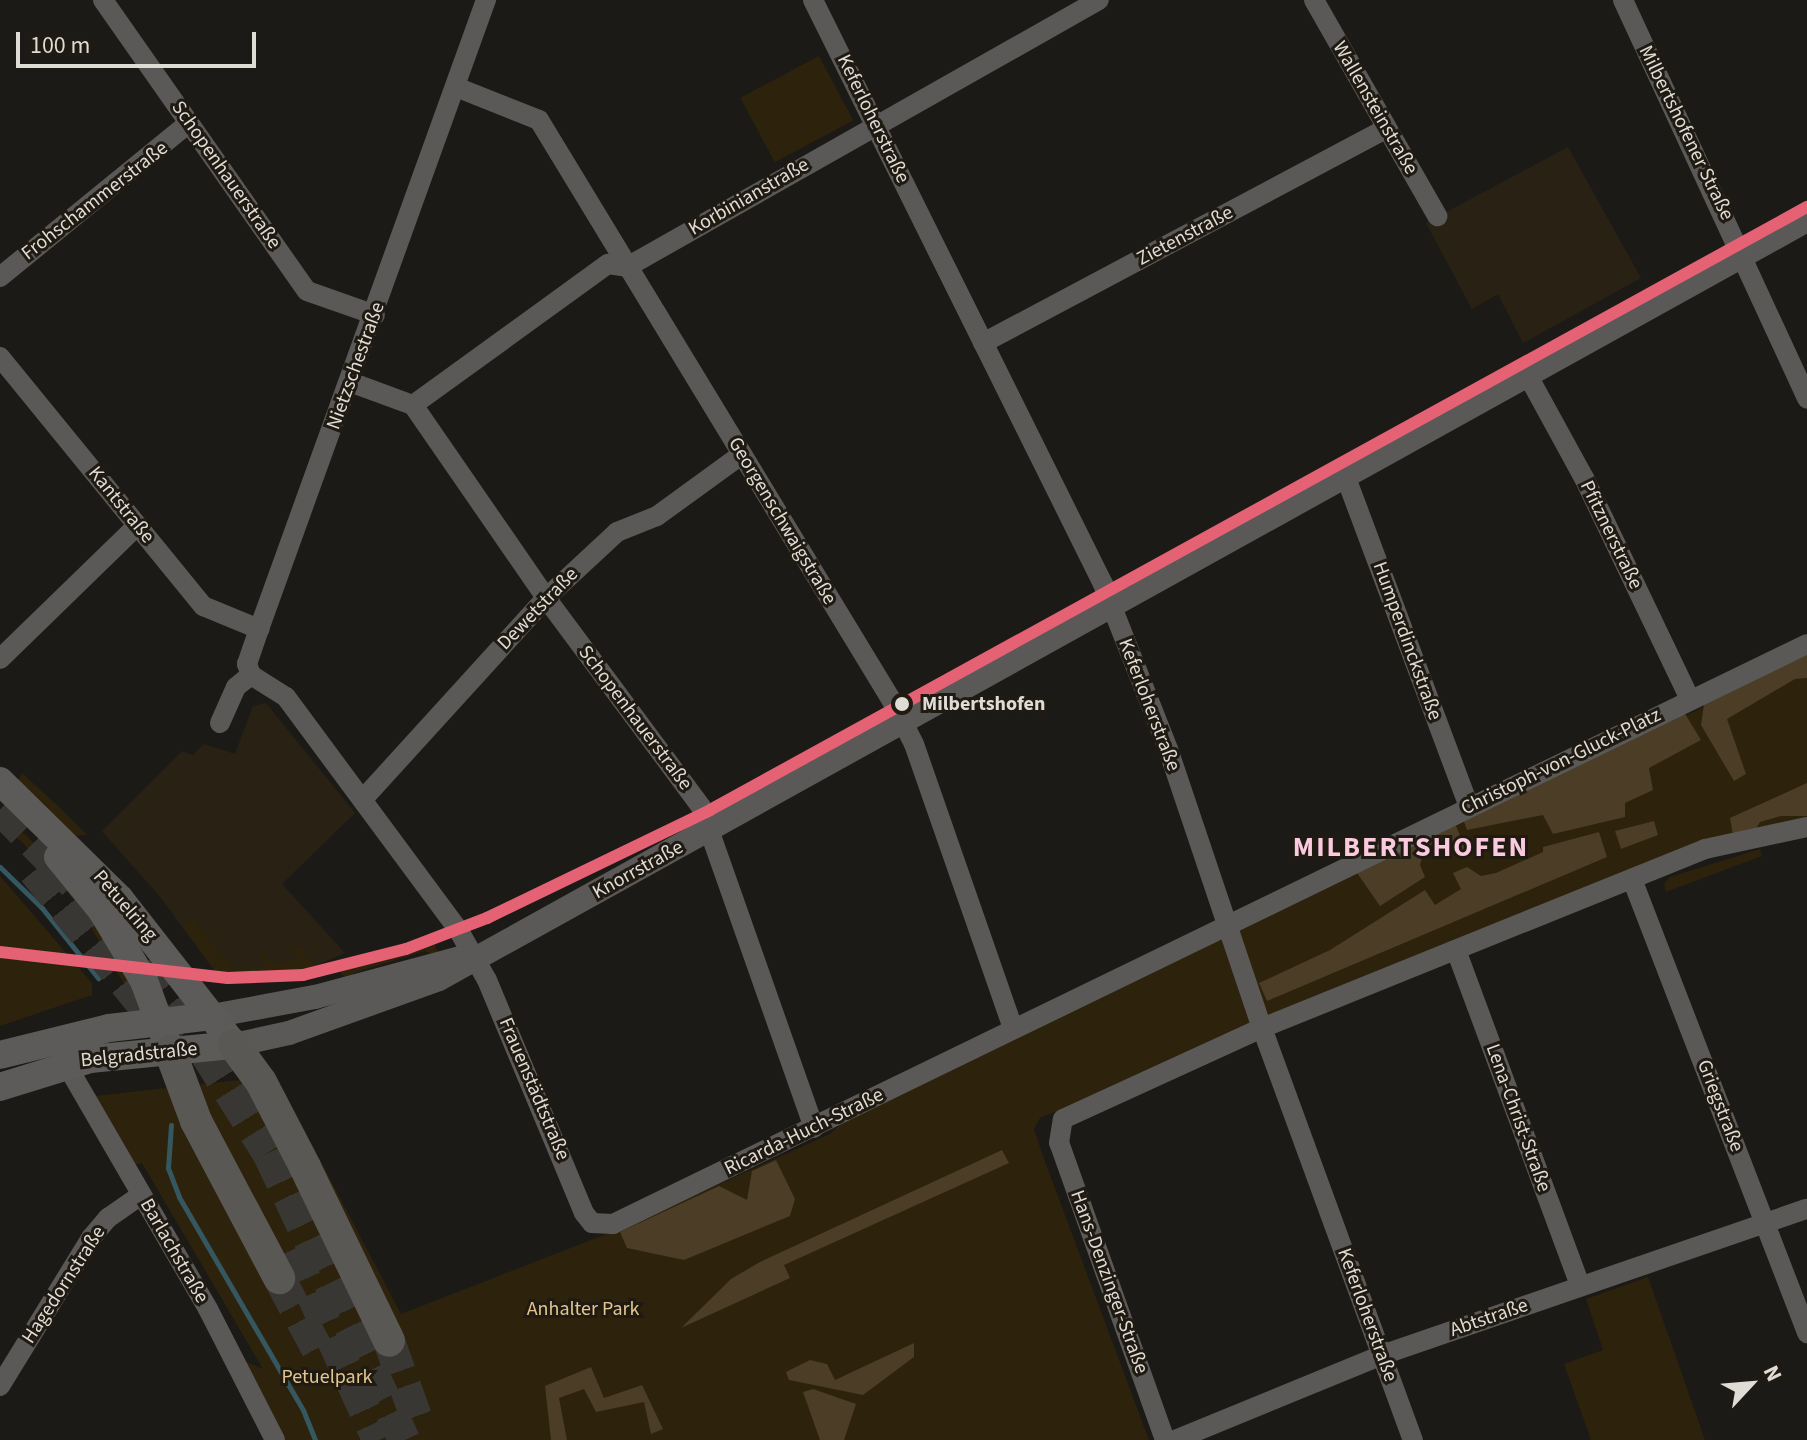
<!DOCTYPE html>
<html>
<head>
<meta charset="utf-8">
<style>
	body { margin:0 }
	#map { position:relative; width:1807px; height:1440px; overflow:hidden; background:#1c1a16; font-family:"Source Sans 3",sans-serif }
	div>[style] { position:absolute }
	.built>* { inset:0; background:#292214 }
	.green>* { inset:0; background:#2d220c; transform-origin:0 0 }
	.forest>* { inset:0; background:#4b3d26 }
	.stream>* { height:5px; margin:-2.5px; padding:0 2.5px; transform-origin:2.5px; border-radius:2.5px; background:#355760 }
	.trunk-tunnel>* { height:32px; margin-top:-16px; transform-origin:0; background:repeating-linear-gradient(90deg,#393733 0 32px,transparent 0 48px) }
	.minor>* { height:20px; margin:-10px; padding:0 10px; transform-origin:10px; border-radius:10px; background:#5a5957 }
	.tertiary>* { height:24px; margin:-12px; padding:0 12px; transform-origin:12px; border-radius:12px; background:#5a5957 }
	.secondary>* { height:28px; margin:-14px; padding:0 14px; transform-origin:14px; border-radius:14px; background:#5d5b59 }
	.trunk>* { height:32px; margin:-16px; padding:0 16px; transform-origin:16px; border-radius:16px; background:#5a5854 }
	.metro-1>* { height:12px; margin:-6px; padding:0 6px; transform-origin:6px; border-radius:6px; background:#e56174 }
	.dots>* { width:22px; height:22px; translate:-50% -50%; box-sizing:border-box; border:4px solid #201b12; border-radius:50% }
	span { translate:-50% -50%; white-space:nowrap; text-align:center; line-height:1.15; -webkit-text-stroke:6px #201b12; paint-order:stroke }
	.street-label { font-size:20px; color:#dfdbd5 }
	.stop-label { font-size:20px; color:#dfdbd5; font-weight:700 }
	.left { translate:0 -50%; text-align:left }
	.park-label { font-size:20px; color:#e3c590 }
	.district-label { font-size:28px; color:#facade; font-weight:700; letter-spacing:2px }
	.north { position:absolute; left:1711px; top:1344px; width:80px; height:80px; -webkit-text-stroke:6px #201b12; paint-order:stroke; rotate:64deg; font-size:22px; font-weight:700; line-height:32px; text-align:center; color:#dfdbd5 }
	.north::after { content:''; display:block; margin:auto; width:28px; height:36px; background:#dfdbd5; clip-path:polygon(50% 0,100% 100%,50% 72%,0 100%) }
	.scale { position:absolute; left:16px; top:32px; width:240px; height:36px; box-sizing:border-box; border:4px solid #dfdbd5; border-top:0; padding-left:10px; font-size:24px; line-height:28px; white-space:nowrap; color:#dfdbd5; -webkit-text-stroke:6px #201b12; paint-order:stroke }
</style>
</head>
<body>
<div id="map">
	<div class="built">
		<i style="clip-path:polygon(1568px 147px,1641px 278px,1523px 343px,1498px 294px,1472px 309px,1426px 223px)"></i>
		<i style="clip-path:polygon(266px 703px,355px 813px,282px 884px,345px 953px,312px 967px,216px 973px,161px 898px,102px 831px,182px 751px,193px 755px,204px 744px,235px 754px,253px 706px)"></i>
	</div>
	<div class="green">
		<i style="left:819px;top:56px;width:73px;height:89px;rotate:62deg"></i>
		<i style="clip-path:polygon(1807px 659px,1807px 821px,1733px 833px,1040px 1118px,1034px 1129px,1044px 1159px,1149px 1440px,283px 1440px,244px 1361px,263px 1369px,142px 1163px,133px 1165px,94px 1096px,276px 1076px,401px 1314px,627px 1226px,830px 1134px,842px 1123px,1466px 818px)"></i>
		<i style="clip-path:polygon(22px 773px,59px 807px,87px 835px,72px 836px,45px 812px,46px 806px,18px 781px)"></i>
		<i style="clip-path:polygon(0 811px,51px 859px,139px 987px,126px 987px,80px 909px,47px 866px,0 822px)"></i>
		<i style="clip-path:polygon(1760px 849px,1762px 856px,1666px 892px,1664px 884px,1670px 877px)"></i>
		<i style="clip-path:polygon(0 876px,92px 983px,92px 995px,0 1026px)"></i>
		<i style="clip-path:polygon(193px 919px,235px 971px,265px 966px,259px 955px,265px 953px,273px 964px,298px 959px,291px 947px,299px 945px,314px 968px,235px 984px,223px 980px,183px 927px)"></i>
		<i style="clip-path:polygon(433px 941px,438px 952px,432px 954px,425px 951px,354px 973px,348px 980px,339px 971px)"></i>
		<i style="clip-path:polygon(1648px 1277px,1705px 1440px,1591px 1440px,1564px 1364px,1603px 1350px,1586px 1299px)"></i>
	</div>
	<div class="forest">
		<i style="clip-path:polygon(1807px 653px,1807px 678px,1795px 679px,1727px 719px,1746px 774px,1734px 781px,1701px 725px,1704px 704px)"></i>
		<i style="clip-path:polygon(1684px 712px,1701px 740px,1649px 768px,1653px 790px,1625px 803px,1625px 817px,1553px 834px,1543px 815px,1467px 830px,1462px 816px)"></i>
		<i style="clip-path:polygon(1807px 783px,1807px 816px,1781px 816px,1760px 822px,1754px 832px,1733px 835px,1730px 818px)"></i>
		<i style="clip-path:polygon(1453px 819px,1466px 849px,1461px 853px,1440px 840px,1425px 848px,1420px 865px,1425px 877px,1380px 906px,1355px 870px)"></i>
		<i style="clip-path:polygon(1654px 821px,1658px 835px,1621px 849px,1615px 831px)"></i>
		<i style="clip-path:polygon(1599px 832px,1607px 857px,1267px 1001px,1259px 983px,1330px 950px,1425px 890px,1435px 905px,1461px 889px,1453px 873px,1467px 867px,1481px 876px,1496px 873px,1543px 852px,1543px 847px)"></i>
		<i style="clip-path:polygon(1002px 1150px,1009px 1163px,784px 1265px,790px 1278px,681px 1328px,731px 1279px,760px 1262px)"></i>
		<i style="clip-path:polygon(776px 1160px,795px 1199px,790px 1216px,684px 1260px,627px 1248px,620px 1232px,719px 1186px,747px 1200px,752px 1171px)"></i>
		<i style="clip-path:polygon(914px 1343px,914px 1357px,863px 1395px,789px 1380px,786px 1372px,810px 1360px,827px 1364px,835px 1380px)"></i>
		<i style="clip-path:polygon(591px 1367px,604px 1398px,642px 1385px,663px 1429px,651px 1434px,644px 1402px,596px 1412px,584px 1389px,559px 1398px,567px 1440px,551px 1440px,545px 1386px)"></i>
		<i style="clip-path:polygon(813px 1389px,856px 1404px,844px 1440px,820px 1440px,803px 1392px)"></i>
	</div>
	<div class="stream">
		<i style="left:0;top:867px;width:59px;rotate:44.3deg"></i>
		<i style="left:42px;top:908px;width:90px;rotate:51.3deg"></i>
		<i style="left:171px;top:1125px;width:43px;rotate:94deg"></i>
		<i style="left:168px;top:1168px;width:31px;rotate:69deg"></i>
		<i style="left:179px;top:1197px;width:246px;rotate:59.8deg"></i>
		<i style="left:303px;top:1410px;width:32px;rotate:68deg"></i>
	</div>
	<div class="trunk-tunnel">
		<i style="left:0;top:809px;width:105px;rotate:45.4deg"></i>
		<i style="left:34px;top:871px;width:178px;rotate:50.9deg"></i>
		<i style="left:141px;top:966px;width:106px;rotate:53.5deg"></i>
		<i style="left:204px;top:1051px;width:120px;rotate:57.9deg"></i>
		<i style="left:268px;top:1153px;width:318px;rotate:64.6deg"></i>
		<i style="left:292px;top:1250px;width:209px;rotate:65.6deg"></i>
		<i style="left:279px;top:1278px;width:89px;rotate:61.7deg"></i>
		<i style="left:389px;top:1341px;width:81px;rotate:70.4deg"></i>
	</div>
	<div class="minor">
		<i style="left:103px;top:0;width:355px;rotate:55deg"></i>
		<i style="left:307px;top:291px;width:72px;rotate:19.4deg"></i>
		<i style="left:813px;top:0;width:652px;rotate:63.59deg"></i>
		<i style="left:1103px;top:584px;width:177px;rotate:68.5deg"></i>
		<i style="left:1168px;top:749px;width:294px;rotate:71.4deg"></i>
		<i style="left:1262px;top:1028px;width:439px;rotate:69.9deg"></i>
		<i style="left:1314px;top:0;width:249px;rotate:60.3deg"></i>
		<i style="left:1623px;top:0;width:439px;rotate:65.2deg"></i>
		<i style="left:456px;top:87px;width:89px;rotate:21.7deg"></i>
		<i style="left:539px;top:120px;width:680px;rotate:58.72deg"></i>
		<i style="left:892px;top:701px;width:48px;rotate:62.9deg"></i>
		<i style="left:914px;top:744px;width:299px;rotate:70.8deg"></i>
		<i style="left:0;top:277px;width:244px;rotate:-39.2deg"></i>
		<i style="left:983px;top:343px;width:456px;rotate:-28deg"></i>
		<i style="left:0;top:357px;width:321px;rotate:50.8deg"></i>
		<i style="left:203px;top:606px;width:61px;rotate:22.3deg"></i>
		<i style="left:1527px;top:374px;width:119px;rotate:61.3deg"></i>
		<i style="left:1584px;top:478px;width:245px;rotate:64.4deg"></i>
		<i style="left:350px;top:382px;width:67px;rotate:20.1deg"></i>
		<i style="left:413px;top:405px;width:234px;rotate:55.4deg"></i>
		<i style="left:546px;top:598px;width:260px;rotate:53.4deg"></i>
		<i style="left:701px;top:807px;width:340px;rotate:70.6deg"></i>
		<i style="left:413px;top:405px;width:241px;rotate:-35.9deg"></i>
		<i style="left:608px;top:264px;width:19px;rotate:9deg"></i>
		<i style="left:627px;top:267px;width:542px;rotate:-29.5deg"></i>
		<i style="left:1345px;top:475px;width:353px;rotate:69.5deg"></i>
		<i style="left:0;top:659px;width:191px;rotate:-44.2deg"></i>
		<i style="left:251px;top:675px;width:41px;rotate:32.2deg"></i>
		<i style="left:286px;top:697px;width:291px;rotate:53.5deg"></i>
		<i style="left:459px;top:931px;width:56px;rotate:60.3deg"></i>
		<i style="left:487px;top:980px;width:252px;rotate:67.4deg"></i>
		<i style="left:584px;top:1213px;width:13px;rotate:51deg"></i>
		<i style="left:592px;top:1223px;width:21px;rotate:3deg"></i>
		<i style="left:613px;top:1224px;width:1327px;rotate:-25.91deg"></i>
		<i style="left:251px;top:675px;width:12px;rotate:-110deg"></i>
		<i style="left:247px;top:664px;width:37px;rotate:-71deg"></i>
		<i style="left:259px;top:629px;width:669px;rotate:-70.16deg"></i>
		<i style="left:220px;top:723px;width:39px;rotate:-66deg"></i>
		<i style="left:236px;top:687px;width:19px;rotate:-39deg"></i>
		<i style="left:364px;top:798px;width:270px;rotate:-47.7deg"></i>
		<i style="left:546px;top:598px;width:97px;rotate:-42.9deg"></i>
		<i style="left:617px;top:532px;width:43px;rotate:-21.8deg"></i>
		<i style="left:657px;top:516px;width:104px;rotate:-36deg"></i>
		<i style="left:1632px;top:879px;width:487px;rotate:68.9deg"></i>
		<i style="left:1456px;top:950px;width:358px;rotate:69.7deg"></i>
		<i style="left:66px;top:1064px;width:283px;rotate:59.9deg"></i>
		<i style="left:208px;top:1309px;width:147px;rotate:62.9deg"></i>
		<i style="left:0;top:1386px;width:174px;rotate:-58.4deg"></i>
		<i style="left:91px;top:1238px;width:26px;rotate:-50deg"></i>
		<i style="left:108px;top:1218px;width:40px;rotate:-34.9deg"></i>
		<i style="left:1165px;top:1440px;width:315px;rotate:-109.6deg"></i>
		<i style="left:1059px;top:1143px;width:24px;rotate:-81deg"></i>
		<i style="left:1063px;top:1119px;width:219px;rotate:-24.6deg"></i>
		<i style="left:1262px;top:1028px;width:478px;rotate:-22deg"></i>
		<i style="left:1705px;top:849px;width:104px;rotate:-12.2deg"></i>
		<i style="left:1175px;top:1440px;width:224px;rotate:-22.3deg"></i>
		<i style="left:1382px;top:1355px;width:449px;rotate:-19deg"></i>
	</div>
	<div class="tertiary">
		<i style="left:212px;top:1016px;width:105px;rotate:-10.5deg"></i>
		<i style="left:315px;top:997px;width:154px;rotate:-15deg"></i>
		<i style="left:234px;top:1045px;width:56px;rotate:-12.3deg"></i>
		<i style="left:289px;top:1033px;width:159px;rotate:-19.8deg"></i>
		<i style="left:439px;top:979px;width:1564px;rotate:-29.02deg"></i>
	</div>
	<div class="secondary">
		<i style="left:0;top:781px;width:168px;rotate:44.5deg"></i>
		<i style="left:120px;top:899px;width:185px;rotate:52deg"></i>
		<i style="left:58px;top:857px;width:70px;rotate:50.8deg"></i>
		<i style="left:102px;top:911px;width:82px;rotate:59deg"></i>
		<i style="left:144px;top:981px;width:75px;rotate:69.6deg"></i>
		<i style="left:0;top:1055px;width:112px;rotate:-13.9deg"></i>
		<i style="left:109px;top:1028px;width:104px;rotate:-6.6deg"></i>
		<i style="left:0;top:1087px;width:94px;rotate:-17.3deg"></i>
		<i style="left:90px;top:1059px;width:145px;rotate:-5.6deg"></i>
	</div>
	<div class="trunk">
		<i style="left:234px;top:1045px;width:46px;rotate:53.9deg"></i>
		<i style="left:261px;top:1082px;width:96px;rotate:62.6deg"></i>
		<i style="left:305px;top:1167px;width:193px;rotate:64.2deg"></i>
		<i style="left:170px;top:1051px;width:75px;rotate:69.6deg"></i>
		<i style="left:196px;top:1121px;width:178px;rotate:62.1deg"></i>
	</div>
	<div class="metro-1">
		<i style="left:0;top:952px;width:229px;rotate:6.5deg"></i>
		<i style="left:228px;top:978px;width:75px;rotate:-2.3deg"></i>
		<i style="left:303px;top:975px;width:106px;rotate:-14.2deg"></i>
		<i style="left:406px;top:949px;width:87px;rotate:-20.9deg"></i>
		<i style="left:487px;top:918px;width:248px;rotate:-25.8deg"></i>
		<i style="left:710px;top:810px;width:1252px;rotate:-28.8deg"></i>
	</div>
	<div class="dots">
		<i style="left:902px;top:704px;background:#dfdbd5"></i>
	</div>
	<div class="street-label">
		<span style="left:1375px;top:108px;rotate:60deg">Wallensteinstraße</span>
		<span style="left:873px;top:119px;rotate:64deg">Keferloherstraße</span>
		<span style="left:1686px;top:133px;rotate:64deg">Milbertshofener Straße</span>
		<span style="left:226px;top:175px;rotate:55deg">Schopenhauerstraße</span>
		<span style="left:749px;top:197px;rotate:-30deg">Korbinianstraße</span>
		<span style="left:95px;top:201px;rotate:-38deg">Frohschammerstraße</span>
		<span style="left:1185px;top:236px;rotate:-28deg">Zietenstraße</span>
		<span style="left:356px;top:366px;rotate:-70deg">Nietzschestraße</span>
		<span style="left:121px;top:505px;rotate:51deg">Kantstraße</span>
		<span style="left:782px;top:521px;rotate:59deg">Georgenschwaigstraße</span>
		<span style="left:1611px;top:535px;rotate:64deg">Pfitznerstraße</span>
		<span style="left:538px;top:609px;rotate:-46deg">Dewetstraße</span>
		<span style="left:1407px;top:641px;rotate:70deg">Humperdinckstraße</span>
		<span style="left:1149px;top:705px;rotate:69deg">Keferloherstraße</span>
		<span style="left:635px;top:718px;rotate:53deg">Schopenhauerstraße</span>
		<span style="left:1561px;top:762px;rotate:-26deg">Christoph-von-Gluck-Platz</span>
		<span style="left:638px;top:870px;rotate:-29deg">Knorrstraße</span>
		<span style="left:125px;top:906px;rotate:49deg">Petuelring</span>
		<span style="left:139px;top:1055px;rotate:-6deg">Belgradstraße</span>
		<span style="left:534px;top:1089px;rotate:67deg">Frauenstädtstraße</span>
		<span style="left:1720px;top:1106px;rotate:69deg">Griegstraße</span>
		<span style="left:1518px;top:1118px;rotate:70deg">Lena-Christ-Straße</span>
		<span style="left:804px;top:1132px;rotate:-26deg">Ricarda-Huch-Straße</span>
		<span style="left:174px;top:1251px;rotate:60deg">Barlachstraße</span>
		<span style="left:1109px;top:1282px;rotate:70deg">Hans-Denzinger-Straße</span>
		<span style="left:64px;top:1285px;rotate:-57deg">Hagedornstraße</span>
		<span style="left:1367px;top:1315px;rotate:70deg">Keferloherstraße</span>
		<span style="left:1489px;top:1318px;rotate:-19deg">Abtstraße</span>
	</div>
	<div class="stop-label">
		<span class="left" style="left:922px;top:704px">Milbertshofen</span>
	</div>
	<div class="park-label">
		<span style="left:583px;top:1309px">Anhalter Park</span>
		<span style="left:327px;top:1377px">Petuelpark</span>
	</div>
	<div class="district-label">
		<span style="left:1411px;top:847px">MILBERTSHOFEN</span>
	</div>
	<div class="north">N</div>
	<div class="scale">100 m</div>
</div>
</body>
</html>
